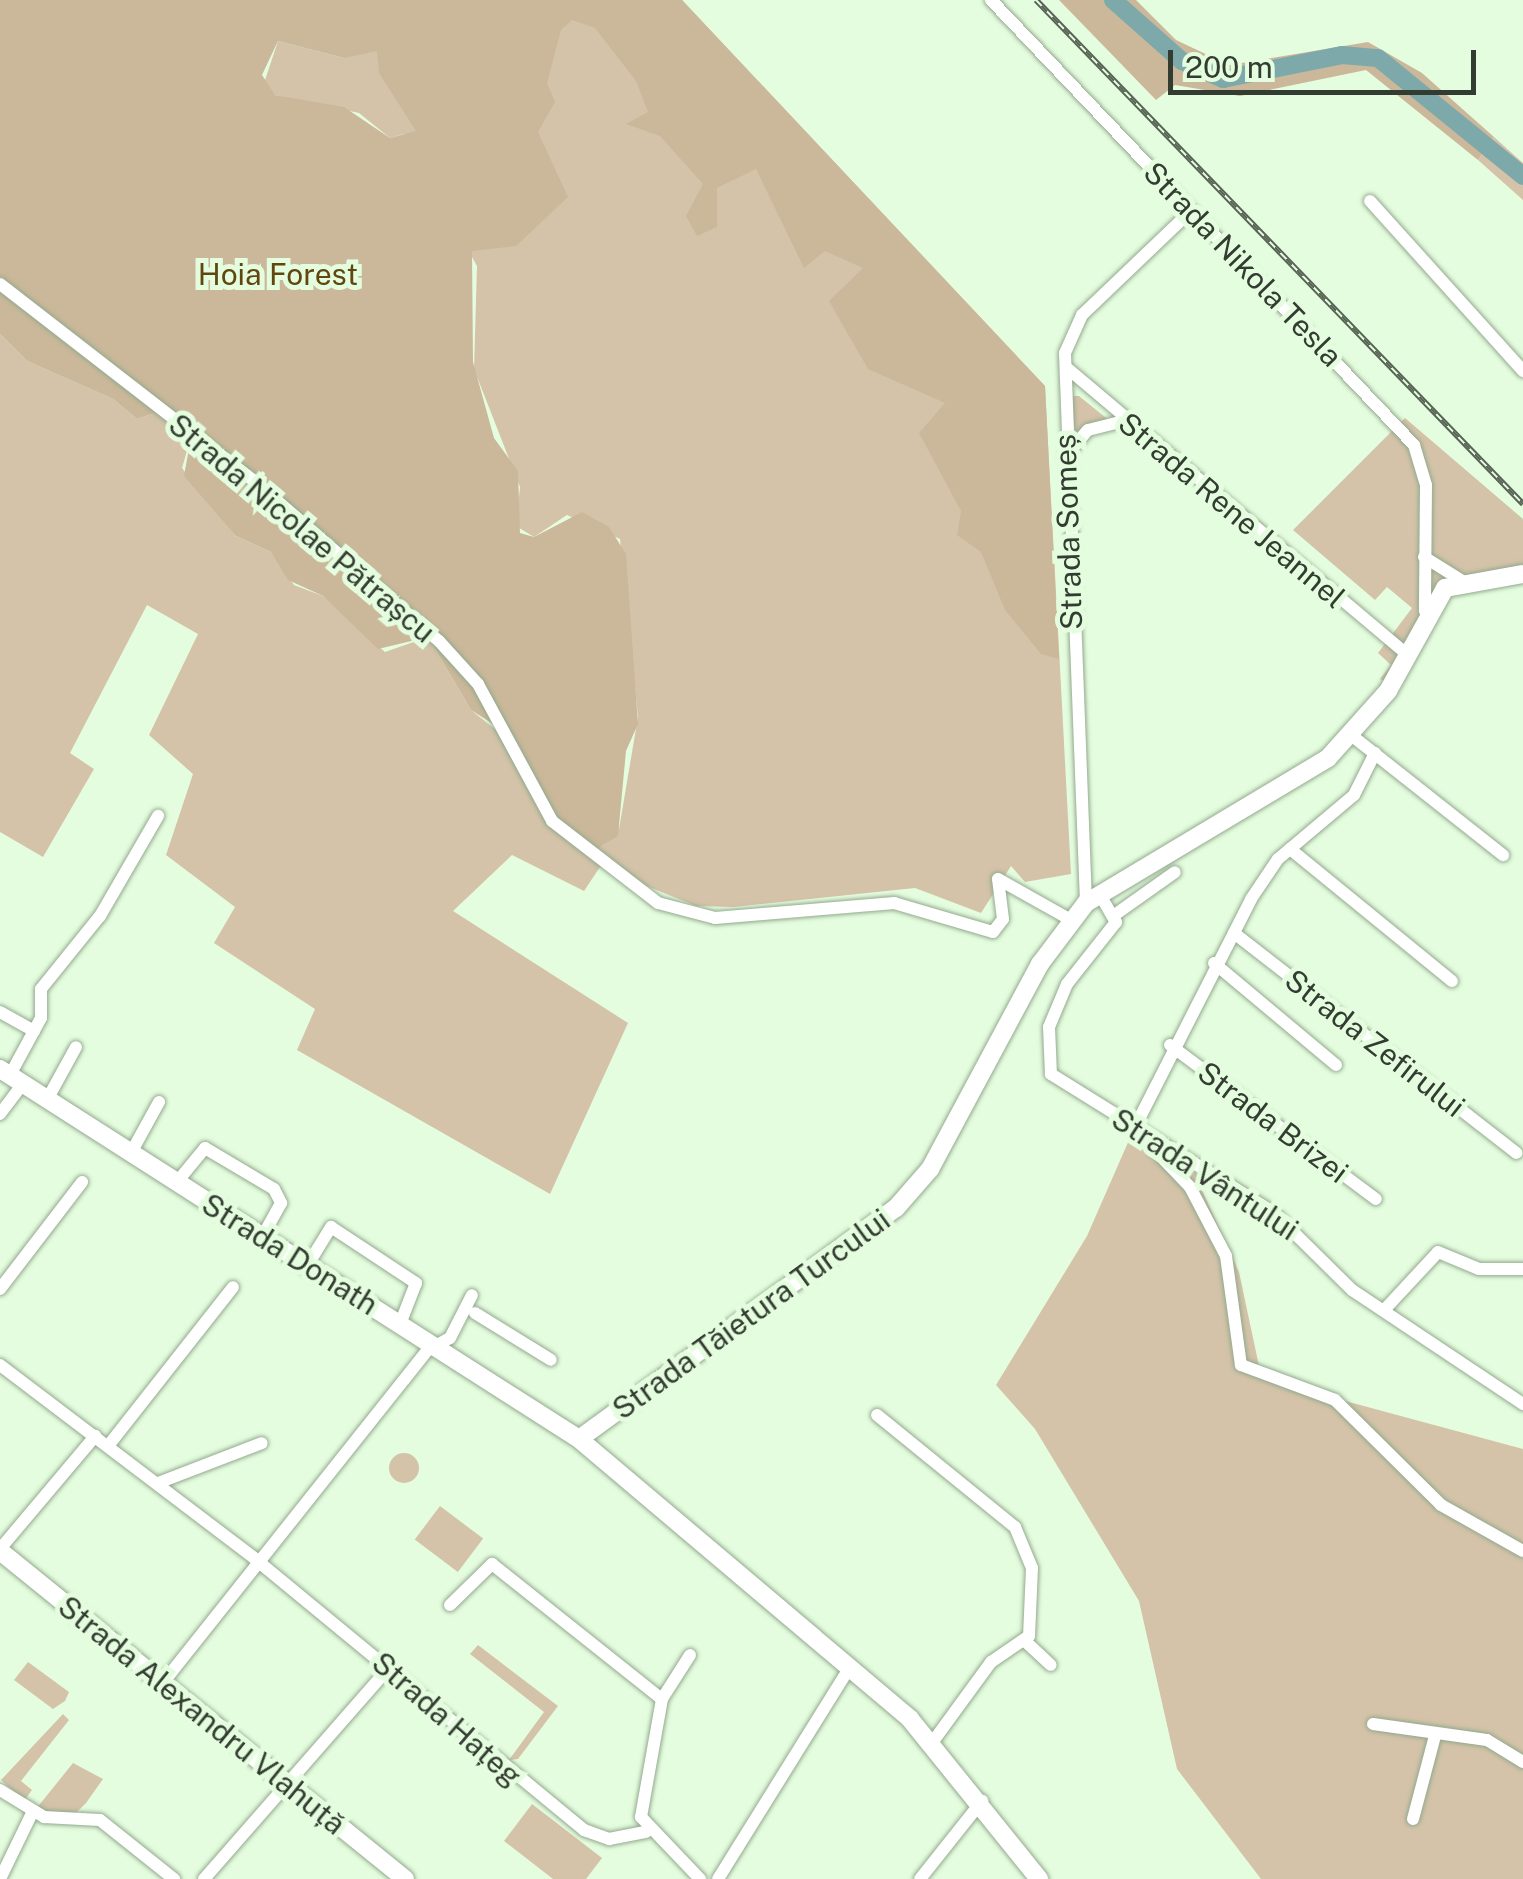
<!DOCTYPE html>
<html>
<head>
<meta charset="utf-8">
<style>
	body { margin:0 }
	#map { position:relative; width:1523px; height:1879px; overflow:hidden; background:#e5fddf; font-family:"Public Sans",sans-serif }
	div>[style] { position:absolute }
	.green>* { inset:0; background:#d4c3a9; transform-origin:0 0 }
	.round { border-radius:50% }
	.forest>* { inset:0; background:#cbb89a }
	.river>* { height:18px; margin:-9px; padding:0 9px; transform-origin:9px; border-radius:9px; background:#7ea9ab }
	.roads { filter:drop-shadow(0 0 2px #93a98e) drop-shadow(0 0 2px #93a98e) }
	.minor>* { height:12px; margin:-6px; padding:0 6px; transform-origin:6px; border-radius:6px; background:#fff }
	.major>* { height:18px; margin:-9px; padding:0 9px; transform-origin:9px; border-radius:9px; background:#fff }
	.rail>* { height:6px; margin-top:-3px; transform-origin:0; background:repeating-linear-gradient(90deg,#e5fddf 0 8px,#576354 0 16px); box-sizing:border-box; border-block:2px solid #576354 }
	span { translate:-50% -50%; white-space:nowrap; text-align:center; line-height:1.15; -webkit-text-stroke:10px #e5fddf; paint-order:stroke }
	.street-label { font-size:30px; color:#333c31 }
	.park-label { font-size:30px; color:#614610 }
	.scale { position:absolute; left:1168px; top:50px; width:308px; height:45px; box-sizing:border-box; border:5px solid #333c31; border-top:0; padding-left:12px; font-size:30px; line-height:35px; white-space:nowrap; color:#333c31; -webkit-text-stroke:8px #e5fddf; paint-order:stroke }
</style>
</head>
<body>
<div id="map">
	<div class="green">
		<i style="clip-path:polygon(360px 0,682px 0,1045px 386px,1071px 874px,1025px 882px,1011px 866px,981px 913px,915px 888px,733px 907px,696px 906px,600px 867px,584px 891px,512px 855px,453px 911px,628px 1023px,550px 1194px,297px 1050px,315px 1009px,214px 943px,235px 907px,166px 855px,193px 774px,149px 735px,198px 634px,147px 605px,70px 753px,94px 769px,43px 857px,0 832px,0 334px,27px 361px,113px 399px,137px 419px,158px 412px,191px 437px,182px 468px,236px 536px,271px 552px,294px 585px,323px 596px,385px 652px,428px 637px,471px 710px,619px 829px,638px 717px,620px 539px,567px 515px,534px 537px,516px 526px,520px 487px,474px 369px,477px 266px,404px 134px,390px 138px,359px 113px,275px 95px,264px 83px,278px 41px,344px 58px)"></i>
		<i style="clip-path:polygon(1494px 137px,1523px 163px,1523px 200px,1478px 160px)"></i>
		<i style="clip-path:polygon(1070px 396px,1079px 396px,1111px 422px,1076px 440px)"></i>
		<i style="clip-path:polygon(1405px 418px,1523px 519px,1523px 582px,1450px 589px,1397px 688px,1380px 679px,1391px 665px,1378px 653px,1412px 608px,1387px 587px,1375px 600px,1293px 530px)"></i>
		<i style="clip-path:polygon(1133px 1131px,1206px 1180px,1201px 1188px,1239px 1272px,1259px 1366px,1275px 1382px,1523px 1449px,1523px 1879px,1261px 1879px,1177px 1769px,1139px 1601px,1035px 1429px,996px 1385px,1087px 1236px)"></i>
		<i class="round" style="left:389px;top:1453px;width:30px;height:30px"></i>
		<i style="left:440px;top:1506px;width:54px;height:42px;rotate:37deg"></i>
		<i style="clip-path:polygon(478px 1645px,558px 1706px,518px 1759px,509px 1760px,544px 1712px,470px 1654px)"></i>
		<i style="clip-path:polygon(28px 1662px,69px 1692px,65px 1701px,53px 1709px,14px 1680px)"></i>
		<i style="clip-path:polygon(63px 1714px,69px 1720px,21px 1781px,32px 1790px,24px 1801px,1px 1780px)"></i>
		<i style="clip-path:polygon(73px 1763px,103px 1779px,86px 1803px,72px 1817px,36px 1809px)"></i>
		<i style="clip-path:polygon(532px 1804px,602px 1858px,586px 1879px,553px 1879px,504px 1841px)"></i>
	</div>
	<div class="forest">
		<i style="clip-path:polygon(evenodd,0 0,682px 0,1045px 386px,1059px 659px,1041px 654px,1005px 610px,981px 552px,957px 535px,961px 511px,919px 433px,945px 403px,868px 369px,829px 301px,863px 268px,825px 251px,804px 268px,756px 169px,717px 188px,717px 227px,697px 236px,686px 216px,703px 184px,660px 136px,626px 124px,648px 112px,636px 81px,595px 28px,572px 20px,561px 30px,547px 83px,555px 102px,538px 132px,568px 197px,516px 246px,472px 251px,473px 362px,494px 438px,518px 471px,520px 533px,534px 537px,582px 512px,609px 527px,626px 554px,638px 724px,626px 751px,618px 836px,594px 850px,558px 820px,504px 731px,471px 710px,428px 637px,378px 649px,323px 596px,288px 580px,271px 552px,236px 536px,184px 476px,191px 437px,158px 412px,137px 419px,113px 399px,27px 361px,0 334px,0 0,278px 41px,344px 58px,377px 51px,379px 73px,416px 131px,390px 138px,344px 107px,275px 95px,262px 75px,278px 41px)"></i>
		<i style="clip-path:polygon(1059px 0,1136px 0,1176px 40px,1229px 65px,1368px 42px,1422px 73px,1494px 137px,1478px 160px,1366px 70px,1240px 96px,1175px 85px,1156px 100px)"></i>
	</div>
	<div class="river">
		<i style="left:1113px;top:0;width:92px;rotate:41.5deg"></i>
		<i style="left:1182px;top:61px;width:45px;rotate:23.7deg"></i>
		<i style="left:1223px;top:79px;width:121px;rotate:-11.4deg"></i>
		<i style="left:1342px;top:55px;width:36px;rotate:5deg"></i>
		<i style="left:1378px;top:58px;width:187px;rotate:39.1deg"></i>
	</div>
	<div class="roads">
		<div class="minor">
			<i style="left:991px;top:0;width:614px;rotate:46.45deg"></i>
			<i style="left:1414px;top:445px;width:42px;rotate:73.3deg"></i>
			<i style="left:1426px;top:485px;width:126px;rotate:90.5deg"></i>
			<i style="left:1370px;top:201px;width:229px;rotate:48deg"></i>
			<i style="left:0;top:284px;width:320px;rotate:37.8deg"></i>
			<i style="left:253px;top:480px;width:246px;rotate:40.9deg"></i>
			<i style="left:439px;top:641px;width:58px;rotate:47.8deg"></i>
			<i style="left:478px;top:684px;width:156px;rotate:61.6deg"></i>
			<i style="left:552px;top:821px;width:134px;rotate:37.7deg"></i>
			<i style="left:658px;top:903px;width:59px;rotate:14.7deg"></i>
			<i style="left:715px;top:918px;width:180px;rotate:-4.8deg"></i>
			<i style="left:894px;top:903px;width:103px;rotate:16.3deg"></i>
			<i style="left:993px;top:932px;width:16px;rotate:-52deg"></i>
			<i style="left:1003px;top:919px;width:40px;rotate:-97.1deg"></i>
			<i style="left:1067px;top:368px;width:444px;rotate:40.1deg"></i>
			<i style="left:1066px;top:456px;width:34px;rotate:-50deg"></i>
			<i style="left:1088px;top:430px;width:37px;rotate:-14deg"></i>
			<i style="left:1424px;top:557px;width:44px;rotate:31.9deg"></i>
			<i style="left:1351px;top:735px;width:194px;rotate:38.3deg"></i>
			<i style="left:1290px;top:849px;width:209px;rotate:39.2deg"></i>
			<i style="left:998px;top:879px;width:84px;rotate:29.3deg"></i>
			<i style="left:1099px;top:893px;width:34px;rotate:60deg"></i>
			<i style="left:1116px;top:922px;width:79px;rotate:128.3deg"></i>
			<i style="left:1067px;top:984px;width:47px;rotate:112.7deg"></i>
			<i style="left:1049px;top:1027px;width:47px;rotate:87.6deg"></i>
			<i style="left:1051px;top:1074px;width:261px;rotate:31.9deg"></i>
			<i style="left:1273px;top:1212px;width:111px;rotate:44.6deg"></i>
			<i style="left:1352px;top:1290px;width:206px;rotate:33.7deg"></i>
			<i style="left:1086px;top:903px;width:550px;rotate:-92.19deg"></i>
			<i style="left:1065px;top:353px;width:42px;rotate:-65.9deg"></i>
			<i style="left:1082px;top:315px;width:151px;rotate:-43.7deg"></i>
			<i style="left:1116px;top:914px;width:72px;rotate:-35.4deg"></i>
			<i style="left:1234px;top:933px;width:358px;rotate:37.9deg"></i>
			<i style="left:1214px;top:963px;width:159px;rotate:39.9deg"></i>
			<i style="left:0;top:1012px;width:39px;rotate:29deg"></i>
			<i style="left:1170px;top:1045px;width:257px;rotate:36.8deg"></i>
			<i style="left:10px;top:1075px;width:65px;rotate:-61.5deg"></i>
			<i style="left:41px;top:1018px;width:29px;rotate:-90deg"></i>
			<i style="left:41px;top:989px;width:94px;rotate:-51.1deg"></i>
			<i style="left:100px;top:916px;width:116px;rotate:-59.9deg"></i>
			<i style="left:48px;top:1098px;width:58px;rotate:-61.2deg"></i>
			<i style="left:0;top:1114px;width:39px;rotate:-53deg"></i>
			<i style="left:1135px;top:1127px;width:256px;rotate:-63deg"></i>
			<i style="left:1251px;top:899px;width:48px;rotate:-56deg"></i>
			<i style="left:1278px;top:859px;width:99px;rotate:-40.1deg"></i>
			<i style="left:1354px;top:795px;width:47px;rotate:-63.4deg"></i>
			<i style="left:1153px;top:1148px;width:54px;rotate:46.5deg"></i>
			<i style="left:1190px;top:1187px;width:78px;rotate:62.4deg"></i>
			<i style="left:1226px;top:1256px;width:110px;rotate:82.2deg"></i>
			<i style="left:1241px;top:1365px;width:100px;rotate:20.4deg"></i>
			<i style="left:1335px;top:1400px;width:149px;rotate:44.7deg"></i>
			<i style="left:1441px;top:1505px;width:94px;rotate:29.3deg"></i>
			<i style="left:132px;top:1151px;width:56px;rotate:-61.1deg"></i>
			<i style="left:177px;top:1182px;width:44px;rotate:-50.5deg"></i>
			<i style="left:205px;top:1148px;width:80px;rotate:30.7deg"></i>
			<i style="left:274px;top:1189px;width:16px;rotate:63deg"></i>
			<i style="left:281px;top:1203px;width:39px;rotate:119deg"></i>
			<i style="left:307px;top:1266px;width:46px;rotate:-58.4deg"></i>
			<i style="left:331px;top:1227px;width:102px;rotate:33.4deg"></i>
			<i style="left:416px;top:1283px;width:44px;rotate:111.3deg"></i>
			<i style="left:0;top:1289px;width:135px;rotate:-52.5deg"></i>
			<i style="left:1386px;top:1308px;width:76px;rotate:-47.1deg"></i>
			<i style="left:1438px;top:1252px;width:44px;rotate:22.5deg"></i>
			<i style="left:1479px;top:1269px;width:44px"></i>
			<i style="left:475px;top:1313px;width:89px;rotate:31.7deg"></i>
			<i style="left:0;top:1365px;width:319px;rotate:37.2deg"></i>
			<i style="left:254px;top:1558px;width:428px;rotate:39.5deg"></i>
			<i style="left:584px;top:1830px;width:27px;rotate:20deg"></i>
			<i style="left:609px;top:1839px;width:38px;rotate:-11deg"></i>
			<i style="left:877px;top:1415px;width:178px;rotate:39.1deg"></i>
			<i style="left:1015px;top:1527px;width:44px;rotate:67.5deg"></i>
			<i style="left:1032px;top:1568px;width:68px;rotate:92.5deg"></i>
			<i style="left:1029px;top:1636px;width:46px;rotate:145.6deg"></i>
			<i style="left:991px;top:1662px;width:100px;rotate:126.1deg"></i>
			<i style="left:108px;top:1446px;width:202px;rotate:-51.8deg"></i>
			<i style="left:158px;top:1483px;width:111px;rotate:-21deg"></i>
			<i style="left:0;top:1549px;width:148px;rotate:-49.9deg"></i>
			<i style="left:450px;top:1605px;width:59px;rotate:-44.3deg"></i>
			<i style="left:492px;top:1564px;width:217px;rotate:38.5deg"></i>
			<i style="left:1025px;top:1641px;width:35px;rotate:43deg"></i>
			<i style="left:690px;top:1655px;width:52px;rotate:122.5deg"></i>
			<i style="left:662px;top:1699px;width:120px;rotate:100.1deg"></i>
			<i style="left:641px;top:1817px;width:86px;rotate:46.4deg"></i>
			<i style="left:162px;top:1684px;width:427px;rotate:-51.5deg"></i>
			<i style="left:428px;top:1350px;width:25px;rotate:-29deg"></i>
			<i style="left:450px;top:1338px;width:48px;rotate:-62.9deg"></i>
			<i style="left:1373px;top:1724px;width:115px;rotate:8deg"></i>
			<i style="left:1487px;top:1740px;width:42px;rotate:31.4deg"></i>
			<i style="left:0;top:1790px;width:52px;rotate:31.5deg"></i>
			<i style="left:44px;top:1817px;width:56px;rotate:3.1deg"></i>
			<i style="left:100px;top:1820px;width:95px;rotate:38.6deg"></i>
			<i style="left:1413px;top:1819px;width:86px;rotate:-75.2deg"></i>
			<i style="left:0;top:1879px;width:73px;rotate:-64.1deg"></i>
			<i style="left:204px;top:1879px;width:281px;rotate:-48.8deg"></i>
			<i style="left:718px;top:1879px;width:250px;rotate:-58.1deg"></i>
			<i style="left:920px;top:1879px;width:100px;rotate:-51.5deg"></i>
		</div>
		<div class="major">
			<i style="left:0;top:1069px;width:687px;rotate:32.58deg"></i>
			<i style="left:579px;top:1439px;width:434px;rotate:40.2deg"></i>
			<i style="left:910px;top:1719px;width:206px;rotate:51.1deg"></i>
			<i style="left:579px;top:1439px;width:392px;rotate:-36.1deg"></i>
			<i style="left:896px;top:1208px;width:52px;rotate:-48.9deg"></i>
			<i style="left:930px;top:1169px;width:233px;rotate:-61.8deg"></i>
			<i style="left:1040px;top:964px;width:76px;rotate:-53deg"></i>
			<i style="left:1086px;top:903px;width:282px;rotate:-30.9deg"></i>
			<i style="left:1328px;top:758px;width:90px;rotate:-48.2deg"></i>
			<i style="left:1388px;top:691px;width:118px;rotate:-61deg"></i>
			<i style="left:1445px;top:588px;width:79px;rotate:-10.2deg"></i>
			<i style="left:0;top:1551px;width:521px;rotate:39deg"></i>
		</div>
	</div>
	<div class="rail">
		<i style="left:1036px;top:0;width:701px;rotate:45.98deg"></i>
	</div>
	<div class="street-label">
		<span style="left:1243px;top:264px;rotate:46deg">Strada Nikola Tesla</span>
		<span style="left:1232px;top:510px;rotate:40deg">Strada Rene Jeannel</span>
		<span style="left:302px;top:528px;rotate:40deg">Strada Nicolae Pătrașcu</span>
		<span style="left:1068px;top:532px;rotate:-92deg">Strada Someș</span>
		<span style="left:1375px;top:1043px;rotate:38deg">Strada Zefirului</span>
		<span style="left:1273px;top:1122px;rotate:37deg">Strada Brizei</span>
		<span style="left:1205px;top:1174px;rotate:33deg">Strada Vântului</span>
		<span style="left:290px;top:1254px;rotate:32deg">Strada Donath</span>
		<span style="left:751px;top:1314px;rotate:-36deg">Strada Tăietura Turcului</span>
		<span style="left:202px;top:1715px;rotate:39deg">Strada Alexandru Vlahuță</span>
		<span style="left:447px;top:1719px;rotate:41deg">Strada Hațeg</span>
	</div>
	<div class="park-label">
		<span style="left:278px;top:274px">Hoia Forest</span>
	</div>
	<div class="scale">200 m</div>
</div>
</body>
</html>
